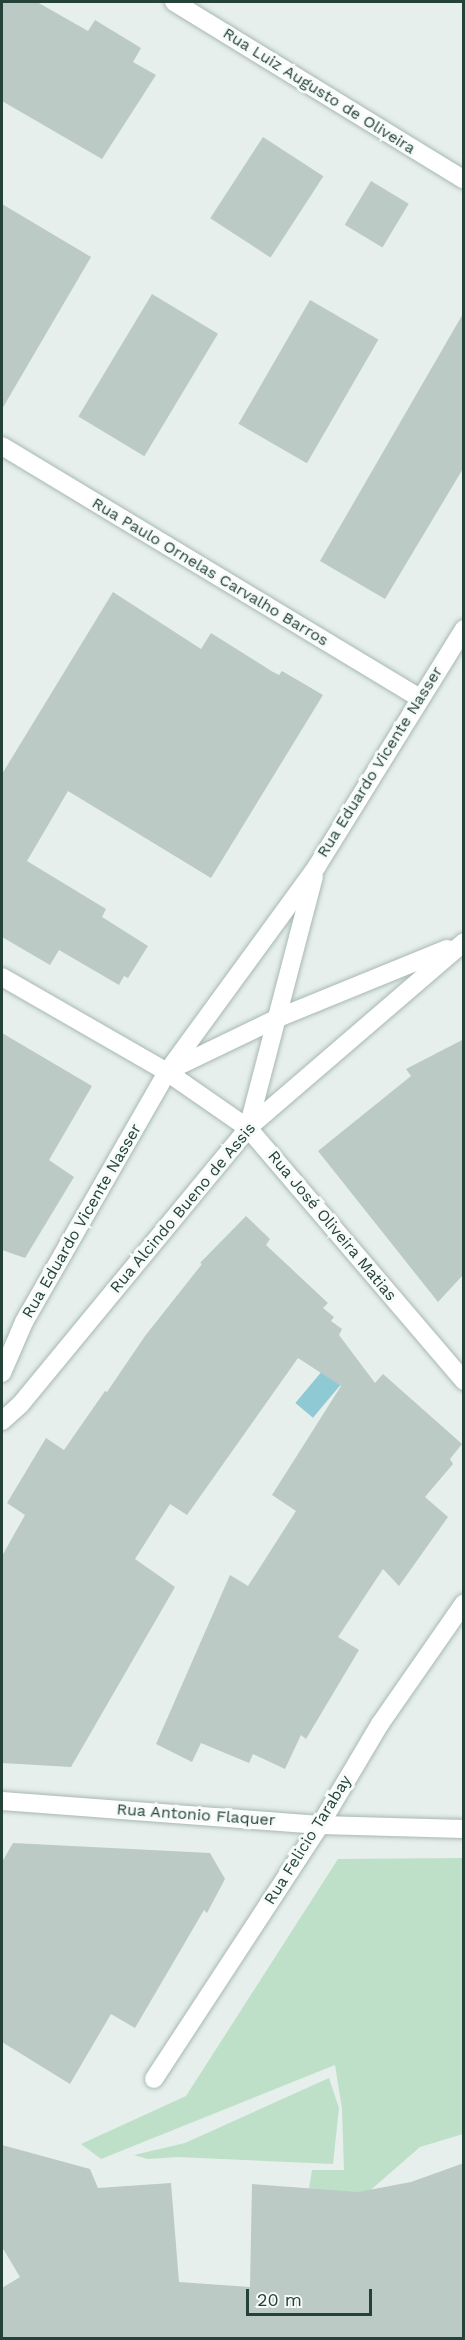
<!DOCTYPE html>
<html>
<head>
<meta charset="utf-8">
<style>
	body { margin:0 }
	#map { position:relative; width:465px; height:2340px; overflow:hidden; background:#e6efeb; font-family:"Work Sans",sans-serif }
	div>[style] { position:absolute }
	.green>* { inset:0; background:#bfe0c8 }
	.water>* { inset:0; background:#8ec9d4; transform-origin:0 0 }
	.building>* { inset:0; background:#bbcac4; transform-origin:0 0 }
	.roads { filter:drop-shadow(0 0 2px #a8b8b2) drop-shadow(0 0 2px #a8b8b2) }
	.minor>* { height:18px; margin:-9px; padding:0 9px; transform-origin:9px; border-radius:9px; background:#fff }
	span { translate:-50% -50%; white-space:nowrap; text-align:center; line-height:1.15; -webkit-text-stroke:6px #f7fbf9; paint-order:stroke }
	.street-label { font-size:16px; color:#24423a }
	.frame { position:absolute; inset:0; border:3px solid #24423a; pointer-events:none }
	.scale { position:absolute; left:246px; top:2289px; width:126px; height:27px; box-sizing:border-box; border:3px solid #24423a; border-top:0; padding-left:8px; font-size:18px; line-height:21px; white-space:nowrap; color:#24423a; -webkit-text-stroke:4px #f7fbf9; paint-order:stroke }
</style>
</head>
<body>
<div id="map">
	<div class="green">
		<i style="clip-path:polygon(463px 1858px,463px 2134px,420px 2147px,358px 2201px,309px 2188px,312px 2170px,344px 2170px,342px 2109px,335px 2065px,101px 2159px,81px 2144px,186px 2096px,338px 1859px)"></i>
		<i style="clip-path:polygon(329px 2078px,339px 2108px,333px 2164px,177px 2157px,148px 2159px,134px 2155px,185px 2143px)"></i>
	</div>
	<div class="water">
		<i style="left:323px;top:1370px;width:23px;height:43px;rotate:40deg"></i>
	</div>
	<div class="building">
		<i style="clip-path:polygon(2px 2px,37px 2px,88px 31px,95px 20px,141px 48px,133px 62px,156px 75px,102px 159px,2px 101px)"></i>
		<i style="left:263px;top:137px;width:72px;height:97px;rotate:33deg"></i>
		<i style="left:371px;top:181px;width:44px;height:51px;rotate:31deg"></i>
		<i style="clip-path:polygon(2px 204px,91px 257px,2px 409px)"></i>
		<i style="left:152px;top:294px;width:77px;height:143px;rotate:31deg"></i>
		<i style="left:310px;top:300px;width:79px;height:143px;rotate:30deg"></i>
		<i style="clip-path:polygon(464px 312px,464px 467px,385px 599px,320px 561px)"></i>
		<i style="clip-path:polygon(113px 592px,201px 649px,211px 633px,273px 672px,279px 675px,282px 671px,323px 695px,211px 878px,68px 791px,27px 861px,106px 909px,102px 917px,148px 946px,128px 978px,124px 976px,119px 985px,59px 950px,50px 965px,2px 937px,2px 774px)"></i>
		<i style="clip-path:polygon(2px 1033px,92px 1086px,49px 1160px,74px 1177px,25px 1258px,2px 1250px)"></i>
		<i style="clip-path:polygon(464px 1039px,464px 1274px,438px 1302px,318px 1151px,411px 1076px,406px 1069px)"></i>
		<i style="clip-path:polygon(246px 1216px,270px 1239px,266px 1245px,328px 1303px,323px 1308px,334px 1317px,331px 1321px,342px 1329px,339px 1335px,375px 1383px,383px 1374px,462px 1444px,450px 1459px,453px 1464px,425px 1497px,448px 1517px,399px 1586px,383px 1569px,338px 1637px,359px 1650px,306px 1739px,301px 1735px,285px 1769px,253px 1754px,249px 1763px,201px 1743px,192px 1762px,156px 1744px,230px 1575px,248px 1586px,296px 1511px,272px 1495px,341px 1386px,298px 1358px,187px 1515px,170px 1504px,135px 1559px,175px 1587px,71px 1767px,2px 1763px,2px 1556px,25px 1515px,7px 1503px,46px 1438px,64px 1450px,105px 1391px,107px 1392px,145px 1336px,202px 1264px,200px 1263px)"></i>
		<i style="clip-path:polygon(13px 1843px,210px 1853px,225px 1879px,207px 1913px,204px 1910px,135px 2028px,111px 2014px,70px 2084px,2px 2042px,2px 1862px)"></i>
		<i style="clip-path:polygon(2px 2145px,90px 2169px,98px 2188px,171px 2183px,179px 2282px,250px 2287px,252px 2184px,358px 2192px,411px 2182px,464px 2163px,464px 2338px,2px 2338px,2px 2288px,20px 2277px,2px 2247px)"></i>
	</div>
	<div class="roads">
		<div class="minor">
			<i style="left:174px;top:2px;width:340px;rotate:31.5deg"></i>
			<i style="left:2px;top:446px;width:487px;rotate:31.1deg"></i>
			<i style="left:2px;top:977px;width:190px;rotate:29.9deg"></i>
			<i style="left:167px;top:1072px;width:98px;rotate:34.7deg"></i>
			<i style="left:248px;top:1128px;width:333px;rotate:49.5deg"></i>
			<i style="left:170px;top:1070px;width:120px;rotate:-25.7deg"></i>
			<i style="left:278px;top:1018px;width:183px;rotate:-22.2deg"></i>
			<i style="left:248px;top:1128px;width:260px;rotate:-75.3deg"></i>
			<i style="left:2px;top:1373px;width:56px;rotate:-66.7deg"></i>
			<i style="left:24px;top:1322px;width:288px;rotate:-60.2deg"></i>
			<i style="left:167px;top:1072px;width:255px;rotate:-53.9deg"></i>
			<i style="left:317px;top:866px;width:279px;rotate:-58.2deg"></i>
			<i style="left:2px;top:1421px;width:24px;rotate:-42deg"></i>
			<i style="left:20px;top:1405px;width:359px;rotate:-50.5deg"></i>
			<i style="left:248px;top:1128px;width:285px;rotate:-40.7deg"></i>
			<i style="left:2px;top:1801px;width:319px;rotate:4.3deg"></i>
			<i style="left:320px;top:1825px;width:144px;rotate:1.6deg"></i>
			<i style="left:154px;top:2079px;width:303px;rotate:-56.8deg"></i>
			<i style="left:320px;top:1825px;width:117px;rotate:-59.3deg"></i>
			<i style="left:380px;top:1724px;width:147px;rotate:-55.2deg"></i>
		</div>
	</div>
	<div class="street-label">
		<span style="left:319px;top:91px;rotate:32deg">Rua Luiz Augusto de Oliveira</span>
		<span style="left:210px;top:572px;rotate:31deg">Rua Paulo Ornelas Carvalho Barros</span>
		<span style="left:380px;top:762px;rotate:-58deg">Rua Eduardo Vicente Nasser</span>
		<span style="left:183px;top:1208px;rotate:-50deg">Rua Alcindo Bueno de Assis</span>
		<span style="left:82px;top:1221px;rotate:-60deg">Rua Eduardo Vicente Nasser</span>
		<span style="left:332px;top:1226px;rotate:50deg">Rua José Oliveira Matias</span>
		<span style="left:196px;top:1815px;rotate:4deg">Rua Antonio Flaquer</span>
		<span style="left:308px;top:1840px;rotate:-58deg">Rua Felicio Tarabay</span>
	</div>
	<div class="frame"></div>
	<div class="scale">20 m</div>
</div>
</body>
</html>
